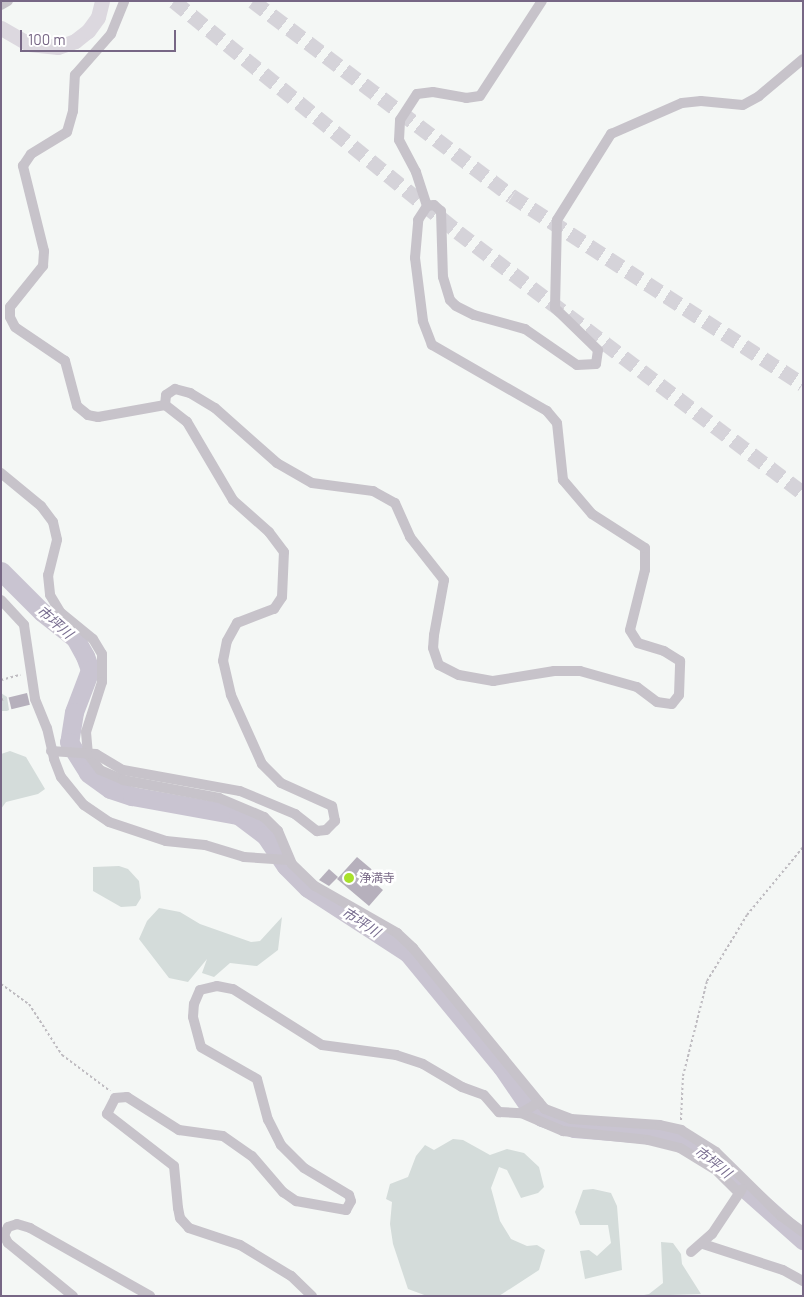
<!DOCTYPE html>
<html>
<head>
<meta charset="utf-8">
<style>
	body { margin:0 }
	#map { position:relative; width:804px; height:1297px; overflow:hidden; background:#f4f7f5; font-family:Barlow,"Noto Sans JP",sans-serif }
	div>[style] { position:absolute }
	.green>* { inset:0; background:#d4dcda }
	.river>* { height:19px; margin:-9.5px; padding:0 9.5px; transform-origin:9.5px; border-radius:9.5px; background:#c9c4d1 }
	.building>* { inset:0; background:#b6b0bc; transform-origin:0 0 }
	.highway-tunnel>* { height:15px; margin-top:-7.5px; transform-origin:0; background:repeating-linear-gradient(90deg,#d5d3d9 0 15px,transparent 0 23px) }
	.path>* { height:2px; margin-top:-1px; transform-origin:0; background:repeating-linear-gradient(90deg,#bebbc0 0 2.5px,transparent 0 5px) }
	.minor>* { height:10px; margin:-5px; padding:0 5px; transform-origin:5px; border-radius:5px; background:#c7c3ca }
	.highway>* { height:15px; margin:-7.5px; padding:0 7.5px; transform-origin:7.5px; border-radius:7.5px; background:#dcd8df }
	.dots>* { width:14px; height:14px; translate:-50% -50%; box-sizing:border-box; border:2px solid #fff; border-radius:50% }
	span { translate:-50% -50%; white-space:nowrap; text-align:center; line-height:1.15; -webkit-text-stroke:5px #fff; paint-order:stroke }
	.poi-label { font-size:12px; color:#776785 }
	.left { translate:0 -50%; text-align:left }
	.water-label { font-size:14px; color:#786d8f; font-style:italic }
	.frame { position:absolute; inset:0; border:2px solid #776785; pointer-events:none }
	.scale { position:absolute; left:20px; top:30px; width:156px; height:22px; box-sizing:border-box; border:2px solid #776785; border-top:0; padding-left:6px; font-size:15px; line-height:18px; white-space:nowrap; color:#776785; -webkit-text-stroke:4px #fff; paint-order:stroke }
</style>
</head>
<body>
<div id="map">
	<div class="green">
		<i style="clip-path:polygon(1px 693px,7px 697px,9px 710px,7px 711px,1px 711px)"></i>
		<i style="clip-path:polygon(10px 751px,26px 757px,45px 789px,38px 794px,6px 802px,1px 809px,1px 754px)"></i>
		<i style="clip-path:polygon(119px 866px,128px 869px,139px 881px,141px 898px,136px 906px,121px 907px,93px 891px,93px 867px)"></i>
		<i style="clip-path:polygon(159px 908px,180px 912px,200px 924px,251px 942px,260px 941px,282px 917px,278px 950px,257px 966px,230px 963px,214px 977px,202px 973px,207px 959px,188px 982px,169px 978px,139px 939px,147px 921px)"></i>
		<i style="clip-path:polygon(453px 1139px,463px 1140px,490px 1155px,507px 1149px,524px 1153px,539px 1167px,544px 1187px,538px 1193px,521px 1198px,507px 1170px,499px 1167px,491px 1188px,500px 1221px,511px 1239px,527px 1246px,537px 1245px,545px 1250px,539px 1270px,499px 1296px,427px 1296px,408px 1289px,393px 1244px,390px 1224px,392px 1202px,386px 1199px,390px 1184px,408px 1177px,416px 1156px,425px 1145px,434px 1150px)"></i>
		<i style="clip-path:polygon(593px 1189px,611px 1193px,617px 1206px,622px 1270px,585px 1279px,580px 1251px,589px 1250px,597px 1256px,611px 1243px,608px 1225px,580px 1225px,575px 1212px,583px 1190px)"></i>
		<i style="clip-path:polygon(661px 1242px,673px 1243px,681px 1254px,682px 1264px,701px 1294px,639px 1296px,649px 1294px,663px 1283px)"></i>
	</div>
	<div class="river">
		<i style="left:1px;top:571px;width:58px;rotate:45deg"></i>
		<i style="left:42px;top:612px;width:42px;rotate:38.2deg"></i>
		<i style="left:75px;top:638px;width:21px;rotate:61deg"></i>
		<i style="left:85px;top:656px;width:15px;rotate:70deg"></i>
		<i style="left:90px;top:670px;width:45px;rotate:110.9deg"></i>
		<i style="left:74px;top:712px;width:30px;rotate:99deg"></i>
		<i style="left:69px;top:742px;width:36px;rotate:58deg"></i>
		<i style="left:88px;top:773px;width:27px;rotate:36deg"></i>
		<i style="left:110px;top:789px;width:23px;rotate:18deg"></i>
		<i style="left:132px;top:796px;width:108px;rotate:10.2deg"></i>
		<i style="left:238px;top:815px;width:34px;rotate:37deg"></i>
		<i style="left:265px;top:835px;width:37px;rotate:56deg"></i>
		<i style="left:286px;top:866px;width:31px;rotate:45deg"></i>
		<i style="left:308px;top:888px;width:119px;rotate:33deg"></i>
		<i style="left:408px;top:953px;width:148px;rotate:50.5deg"></i>
		<i style="left:502px;top:1067px;width:46px;rotate:55.6deg"></i>
		<i style="left:528px;top:1105px;width:18px;rotate:41deg"></i>
		<i style="left:542px;top:1117px;width:34px;rotate:19deg"></i>
		<i style="left:574px;top:1128px;width:99px;rotate:4.6deg"></i>
		<i style="left:673px;top:1136px;width:38px;rotate:29deg"></i>
		<i style="left:706px;top:1154px;width:130px;rotate:41.6deg"></i>
	</div>
	<div class="building">
		<i style="left:27px;top:693px;width:12px;height:19px;rotate:76deg"></i>
		<i style="clip-path:polygon(357px 857px,376px 873px,370px 879px,383px 890px,369px 906px,337px 879px)"></i>
		<i style="clip-path:polygon(329px 869px,338px 877px,329px 886px,319px 880px)"></i>
	</div>
	<div class="highway-tunnel">
		<i style="left:174px;top:1px;width:366px;rotate:39.1deg"></i>
		<i style="left:458px;top:232px;width:433px;rotate:37.1deg"></i>
		<i style="left:253px;top:1px;width:324px;rotate:37deg"></i>
		<i style="left:512px;top:196px;width:346px;rotate:32.9deg"></i>
	</div>
	<div class="path">
		<i style="left:1px;top:680px;width:20px;rotate:-15deg"></i>
		<i style="left:1px;top:700px;width:3px;rotate:-18deg"></i>
		<i style="left:1px;top:984px;width:34px;rotate:36deg"></i>
		<i style="left:29px;top:1004px;width:61px;rotate:57.1deg"></i>
		<i style="left:62px;top:1055px;width:60px;rotate:36.9deg"></i>
		<i style="left:681px;top:1120px;width:44px;rotate:-87.4deg"></i>
		<i style="left:683px;top:1076px;width:98px;rotate:-75.8deg"></i>
		<i style="left:707px;top:981px;width:77px;rotate:-58.8deg"></i>
		<i style="left:747px;top:915px;width:88px;rotate:-50.5deg"></i>
	</div>
	<div class="minor">
		<i style="left:1px;top:5px;width:8px;rotate:-30deg"></i>
		<i style="left:427px;top:206px;width:7px;rotate:-8deg"></i>
		<i style="left:434px;top:205px;width:9px;rotate:41deg"></i>
		<i style="left:441px;top:211px;width:66px;rotate:88.3deg"></i>
		<i style="left:443px;top:277px;width:24px;rotate:73deg"></i>
		<i style="left:450px;top:300px;width:8px;rotate:45deg"></i>
		<i style="left:456px;top:306px;width:20px;rotate:27deg"></i>
		<i style="left:474px;top:315px;width:53px;rotate:15.4deg"></i>
		<i style="left:525px;top:329px;width:63px;rotate:34.7deg"></i>
		<i style="left:577px;top:365px;width:19px;rotate:-3deg"></i>
		<i style="left:596px;top:364px;width:14px;rotate:-82deg"></i>
		<i style="left:598px;top:350px;width:60px;rotate:-135.7deg"></i>
		<i style="left:555px;top:308px;width:88px;rotate:-88.7deg"></i>
		<i style="left:557px;top:220px;width:102px;rotate:-57.9deg"></i>
		<i style="left:611px;top:134px;width:77px;rotate:-23.6deg"></i>
		<i style="left:682px;top:103px;width:19px;rotate:-6deg"></i>
		<i style="left:701px;top:101px;width:42px;rotate:5.4deg"></i>
		<i style="left:743px;top:105px;width:18px;rotate:-29deg"></i>
		<i style="left:759px;top:96px;width:57px;rotate:-40.1deg"></i>
		<i style="left:427px;top:206px;width:36px;rotate:-108deg"></i>
		<i style="left:416px;top:172px;width:36px;rotate:-118deg"></i>
		<i style="left:399px;top:140px;width:20px;rotate:-87deg"></i>
		<i style="left:400px;top:120px;width:31px;rotate:-57deg"></i>
		<i style="left:417px;top:94px;width:16px;rotate:-7deg"></i>
		<i style="left:433px;top:92px;width:34px;rotate:10deg"></i>
		<i style="left:466px;top:98px;width:14px;rotate:-8deg"></i>
		<i style="left:480px;top:96px;width:113px;rotate:-56.9deg"></i>
		<i style="left:165px;top:405px;width:10px;rotate:-84deg"></i>
		<i style="left:166px;top:395px;width:11px;rotate:-34deg"></i>
		<i style="left:175px;top:389px;width:16px;rotate:15deg"></i>
		<i style="left:190px;top:393px;width:29px;rotate:31deg"></i>
		<i style="left:215px;top:408px;width:83px;rotate:41.6deg"></i>
		<i style="left:277px;top:463px;width:40px;rotate:29.7deg"></i>
		<i style="left:312px;top:483px;width:62px;rotate:7.5deg"></i>
		<i style="left:373px;top:491px;width:25px;rotate:29deg"></i>
		<i style="left:395px;top:503px;width:37px;rotate:66deg"></i>
		<i style="left:410px;top:537px;width:55px;rotate:51.7deg"></i>
		<i style="left:444px;top:580px;width:56px;rotate:100.3deg"></i>
		<i style="left:434px;top:635px;width:13px;rotate:94deg"></i>
		<i style="left:433px;top:648px;width:18px;rotate:71deg"></i>
		<i style="left:439px;top:665px;width:22px;rotate:27deg"></i>
		<i style="left:459px;top:675px;width:35px;rotate:10deg"></i>
		<i style="left:493px;top:681px;width:62px;rotate:-9.3deg"></i>
		<i style="left:554px;top:671px;width:26px"></i>
		<i style="left:580px;top:671px;width:59px;rotate:15.7deg"></i>
		<i style="left:637px;top:687px;width:25px;rotate:37deg"></i>
		<i style="left:657px;top:702px;width:15px;rotate:8deg"></i>
		<i style="left:672px;top:704px;width:11px;rotate:-52deg"></i>
		<i style="left:679px;top:695px;width:34px;rotate:-88deg"></i>
		<i style="left:680px;top:661px;width:19px;rotate:-148deg"></i>
		<i style="left:664px;top:651px;width:27px;rotate:-163deg"></i>
		<i style="left:638px;top:643px;width:15px;rotate:-122deg"></i>
		<i style="left:630px;top:630px;width:62px;rotate:-76deg"></i>
		<i style="left:645px;top:570px;width:22px;rotate:-90deg"></i>
		<i style="left:645px;top:548px;width:63px;rotate:-147.3deg"></i>
		<i style="left:592px;top:514px;width:45px;rotate:-130.5deg"></i>
		<i style="left:563px;top:480px;width:57px;rotate:-96deg"></i>
		<i style="left:557px;top:423px;width:16px;rotate:-130deg"></i>
		<i style="left:547px;top:411px;width:133px;rotate:-150.1deg"></i>
		<i style="left:432px;top:345px;width:26px;rotate:-111deg"></i>
		<i style="left:423px;top:321px;width:64px;rotate:-97.2deg"></i>
		<i style="left:415px;top:258px;width:38px;rotate:-85deg"></i>
		<i style="left:418px;top:220px;width:17px;rotate:-57deg"></i>
		<i style="left:1px;top:473px;width:52px;rotate:39.5deg"></i>
		<i style="left:41px;top:506px;width:20px;rotate:53deg"></i>
		<i style="left:53px;top:522px;width:18px;rotate:77deg"></i>
		<i style="left:57px;top:540px;width:36px;rotate:104deg"></i>
		<i style="left:48px;top:575px;width:20px;rotate:84deg"></i>
		<i style="left:50px;top:595px;width:21px;rotate:59deg"></i>
		<i style="left:61px;top:613px;width:41px;rotate:39.1deg"></i>
		<i style="left:93px;top:639px;width:17px;rotate:59deg"></i>
		<i style="left:102px;top:654px;width:28px;rotate:90deg"></i>
		<i style="left:102px;top:682px;width:52px;rotate:107.7deg"></i>
		<i style="left:86px;top:732px;width:22px;rotate:85deg"></i>
		<i style="left:88px;top:754px;width:20px;rotate:53deg"></i>
		<i style="left:100px;top:770px;width:25px;rotate:23deg"></i>
		<i style="left:123px;top:780px;width:98px;rotate:10.6deg"></i>
		<i style="left:219px;top:798px;width:49px;rotate:22.9deg"></i>
		<i style="left:264px;top:817px;width:20px;rotate:45deg"></i>
		<i style="left:278px;top:831px;width:36px;rotate:67deg"></i>
		<i style="left:292px;top:864px;width:32px;rotate:44deg"></i>
		<i style="left:315px;top:886px;width:95px;rotate:29.8deg"></i>
		<i style="left:397px;top:933px;width:22px;rotate:43deg"></i>
		<i style="left:413px;top:948px;width:208px;rotate:50.7deg"></i>
		<i style="left:545px;top:1109px;width:28px;rotate:21deg"></i>
		<i style="left:571px;top:1119px;width:89px;rotate:3.9deg"></i>
		<i style="left:660px;top:1125px;width:22px;rotate:13deg"></i>
		<i style="left:681px;top:1130px;width:41px;rotate:32.2deg"></i>
		<i style="left:716px;top:1152px;width:91px;rotate:44.6deg"></i>
		<i style="left:781px;top:1216px;width:27px;rotate:36deg"></i>
		<i style="left:1px;top:600px;width:34px;rotate:47deg"></i>
		<i style="left:24px;top:625px;width:75px;rotate:81.5deg"></i>
		<i style="left:35px;top:699px;width:31px;rotate:68deg"></i>
		<i style="left:47px;top:728px;width:32px;rotate:77deg"></i>
		<i style="left:54px;top:759px;width:19px;rotate:69deg"></i>
		<i style="left:61px;top:777px;width:36px;rotate:51deg"></i>
		<i style="left:84px;top:805px;width:30px;rotate:34deg"></i>
		<i style="left:109px;top:822px;width:60px;rotate:18.4deg"></i>
		<i style="left:166px;top:841px;width:39px;rotate:6deg"></i>
		<i style="left:205px;top:845px;width:41px;rotate:17.1deg"></i>
		<i style="left:244px;top:857px;width:45px;rotate:3.8deg"></i>
		<i style="left:51px;top:751px;width:45px;rotate:3.8deg"></i>
		<i style="left:96px;top:754px;width:31px;rotate:31deg"></i>
		<i style="left:123px;top:770px;width:119px;rotate:10.2deg"></i>
		<i style="left:240px;top:791px;width:60px;rotate:22.7deg"></i>
		<i style="left:295px;top:814px;width:28px;rotate:38deg"></i>
		<i style="left:317px;top:831px;width:9px;rotate:-6deg"></i>
		<i style="left:326px;top:830px;width:13px;rotate:-45deg"></i>
		<i style="left:335px;top:821px;width:15px;rotate:-101deg"></i>
		<i style="left:332px;top:806px;width:56px;rotate:-155.7deg"></i>
		<i style="left:281px;top:783px;width:27px;rotate:-135deg"></i>
		<i style="left:262px;top:764px;width:76px;rotate:-114.2deg"></i>
		<i style="left:231px;top:695px;width:35px;rotate:-103deg"></i>
		<i style="left:223px;top:661px;width:20px;rotate:-79deg"></i>
		<i style="left:227px;top:641px;width:21px;rotate:-61deg"></i>
		<i style="left:237px;top:623px;width:40px;rotate:-21deg"></i>
		<i style="left:274px;top:609px;width:14px;rotate:-56deg"></i>
		<i style="left:282px;top:597px;width:45px;rotate:-87.5deg"></i>
		<i style="left:284px;top:552px;width:25px;rotate:-127deg"></i>
		<i style="left:269px;top:532px;width:48px;rotate:-138.4deg"></i>
		<i style="left:233px;top:500px;width:91px;rotate:-120.5deg"></i>
		<i style="left:187px;top:422px;width:28px;rotate:-142deg"></i>
		<i style="left:165px;top:405px;width:68px;rotate:169.8deg"></i>
		<i style="left:98px;top:417px;width:10px;rotate:-169deg"></i>
		<i style="left:88px;top:415px;width:14px;rotate:-141deg"></i>
		<i style="left:77px;top:406px;width:47px;rotate:-104.9deg"></i>
		<i style="left:65px;top:361px;width:60px;rotate:-145.8deg"></i>
		<i style="left:15px;top:327px;width:11px;rotate:-117deg"></i>
		<i style="left:10px;top:317px;width:10px;rotate:-90deg"></i>
		<i style="left:10px;top:307px;width:53px;rotate:-51.2deg"></i>
		<i style="left:43px;top:266px;width:15px;rotate:-86deg"></i>
		<i style="left:44px;top:251px;width:88px;rotate:-103.9deg"></i>
		<i style="left:23px;top:166px;width:14px;rotate:-56deg"></i>
		<i style="left:31px;top:154px;width:42px;rotate:-31.4deg"></i>
		<i style="left:67px;top:132px;width:22px;rotate:-74deg"></i>
		<i style="left:73px;top:111px;width:36px;rotate:-87deg"></i>
		<i style="left:75px;top:75px;width:55px;rotate:-48.7deg"></i>
		<i style="left:111px;top:34px;width:35px;rotate:-68deg"></i>
		<i style="left:521px;top:1113px;width:46px;rotate:23.2deg"></i>
		<i style="left:563px;top:1131px;width:85px;rotate:6deg"></i>
		<i style="left:648px;top:1140px;width:33px;rotate:14deg"></i>
		<i style="left:680px;top:1148px;width:42px;rotate:31.4deg"></i>
		<i style="left:716px;top:1170px;width:33px;rotate:45deg"></i>
		<i style="left:703px;top:1244px;width:84px;rotate:18deg"></i>
		<i style="left:783px;top:1270px;width:23px;rotate:29deg"></i>
		<i style="left:691px;top:1252px;width:28px;rotate:-41deg"></i>
		<i style="left:712px;top:1234px;width:54px;rotate:-56.3deg"></i>
		<i style="left:73px;top:1296px;width:84px;rotate:-140.8deg"></i>
		<i style="left:8px;top:1243px;width:9px;rotate:-117deg"></i>
		<i style="left:4px;top:1235px;width:9px;rotate:-63deg"></i>
		<i style="left:8px;top:1227px;width:9px;rotate:-18deg"></i>
		<i style="left:17px;top:1224px;width:14px;rotate:17deg"></i>
		<i style="left:30px;top:1228px;width:138px;rotate:29.5deg"></i>
		<i style="left:312px;top:1296px;width:29px;rotate:-136deg"></i>
		<i style="left:291px;top:1276px;width:60px;rotate:-148.7deg"></i>
		<i style="left:240px;top:1245px;width:54px;rotate:-161.6deg"></i>
		<i style="left:189px;top:1228px;width:13px;rotate:-132deg"></i>
		<i style="left:180px;top:1218px;width:10px;rotate:-101deg"></i>
		<i style="left:178px;top:1208px;width:42px;rotate:-95.4deg"></i>
		<i style="left:174px;top:1166px;width:85px;rotate:-142.2deg"></i>
		<i style="left:107px;top:1114px;width:18px;rotate:-63deg"></i>
		<i style="left:115px;top:1098px;width:12px;rotate:-5deg"></i>
		<i style="left:127px;top:1097px;width:62px;rotate:32.4deg"></i>
		<i style="left:179px;top:1130px;width:44px;rotate:7.8deg"></i>
		<i style="left:223px;top:1136px;width:35px;rotate:35deg"></i>
		<i style="left:252px;top:1156px;width:48px;rotate:49.3deg"></i>
		<i style="left:283px;top:1192px;width:16px;rotate:35deg"></i>
		<i style="left:296px;top:1201px;width:51px;rotate:10.2deg"></i>
		<i style="left:346px;top:1210px;width:10px;rotate:-61deg"></i>
		<i style="left:351px;top:1201px;width:6px;rotate:-108deg"></i>
		<i style="left:349px;top:1195px;width:52px;rotate:-149deg"></i>
		<i style="left:304px;top:1168px;width:33px;rotate:-135deg"></i>
		<i style="left:281px;top:1145px;width:28px;rotate:-117deg"></i>
		<i style="left:268px;top:1120px;width:42px;rotate:-105deg"></i>
		<i style="left:257px;top:1079px;width:64px;rotate:-150.3deg"></i>
		<i style="left:201px;top:1047px;width:31px;rotate:-105deg"></i>
		<i style="left:193px;top:1017px;width:13px;rotate:-86deg"></i>
		<i style="left:194px;top:1004px;width:15px;rotate:-67deg"></i>
		<i style="left:200px;top:990px;width:17px;rotate:-13deg"></i>
		<i style="left:217px;top:986px;width:16px;rotate:11deg"></i>
		<i style="left:233px;top:989px;width:105px;rotate:32.2deg"></i>
		<i style="left:322px;top:1045px;width:75px;rotate:7.7deg"></i>
		<i style="left:396px;top:1055px;width:28px;rotate:18deg"></i>
		<i style="left:423px;top:1064px;width:45px;rotate:30.5deg"></i>
		<i style="left:462px;top:1087px;width:23px;rotate:20deg"></i>
		<i style="left:484px;top:1095px;width:23px;rotate:49deg"></i>
		<i style="left:499px;top:1112px;width:22px;rotate:3deg"></i>
		<i style="left:521px;top:1113px;width:21px;rotate:-31deg"></i>
	</div>
	<div class="highway">
		<i style="left:1px;top:28px;width:32px;rotate:30deg"></i>
		<i style="left:29px;top:44px;width:29px;rotate:6deg"></i>
		<i style="left:58px;top:47px;width:18px;rotate:-19deg"></i>
		<i style="left:75px;top:41px;width:16px;rotate:-38deg"></i>
		<i style="left:88px;top:31px;width:17px;rotate:-54deg"></i>
		<i style="left:98px;top:17px;width:16px;rotate:-76deg"></i>
	</div>
	<div class="dots">
		<i style="left:349px;top:878px;background:#a9e12b"></i>
	</div>
	<div class="poi-label">
		<span class="left" style="left:359px;top:878px">浄満寺</span>
	</div>
	<div class="water-label">
		<span style="left:55px;top:622px;rotate:41deg">市坪川</span>
		<span style="left:361px;top:922px;rotate:33deg">市坪川</span>
		<span style="left:713px;top:1162px;rotate:38deg">市坪川</span>
	</div>
	<div class="frame"></div>
	<div class="scale">100 m</div>
</div>
</body>
</html>
